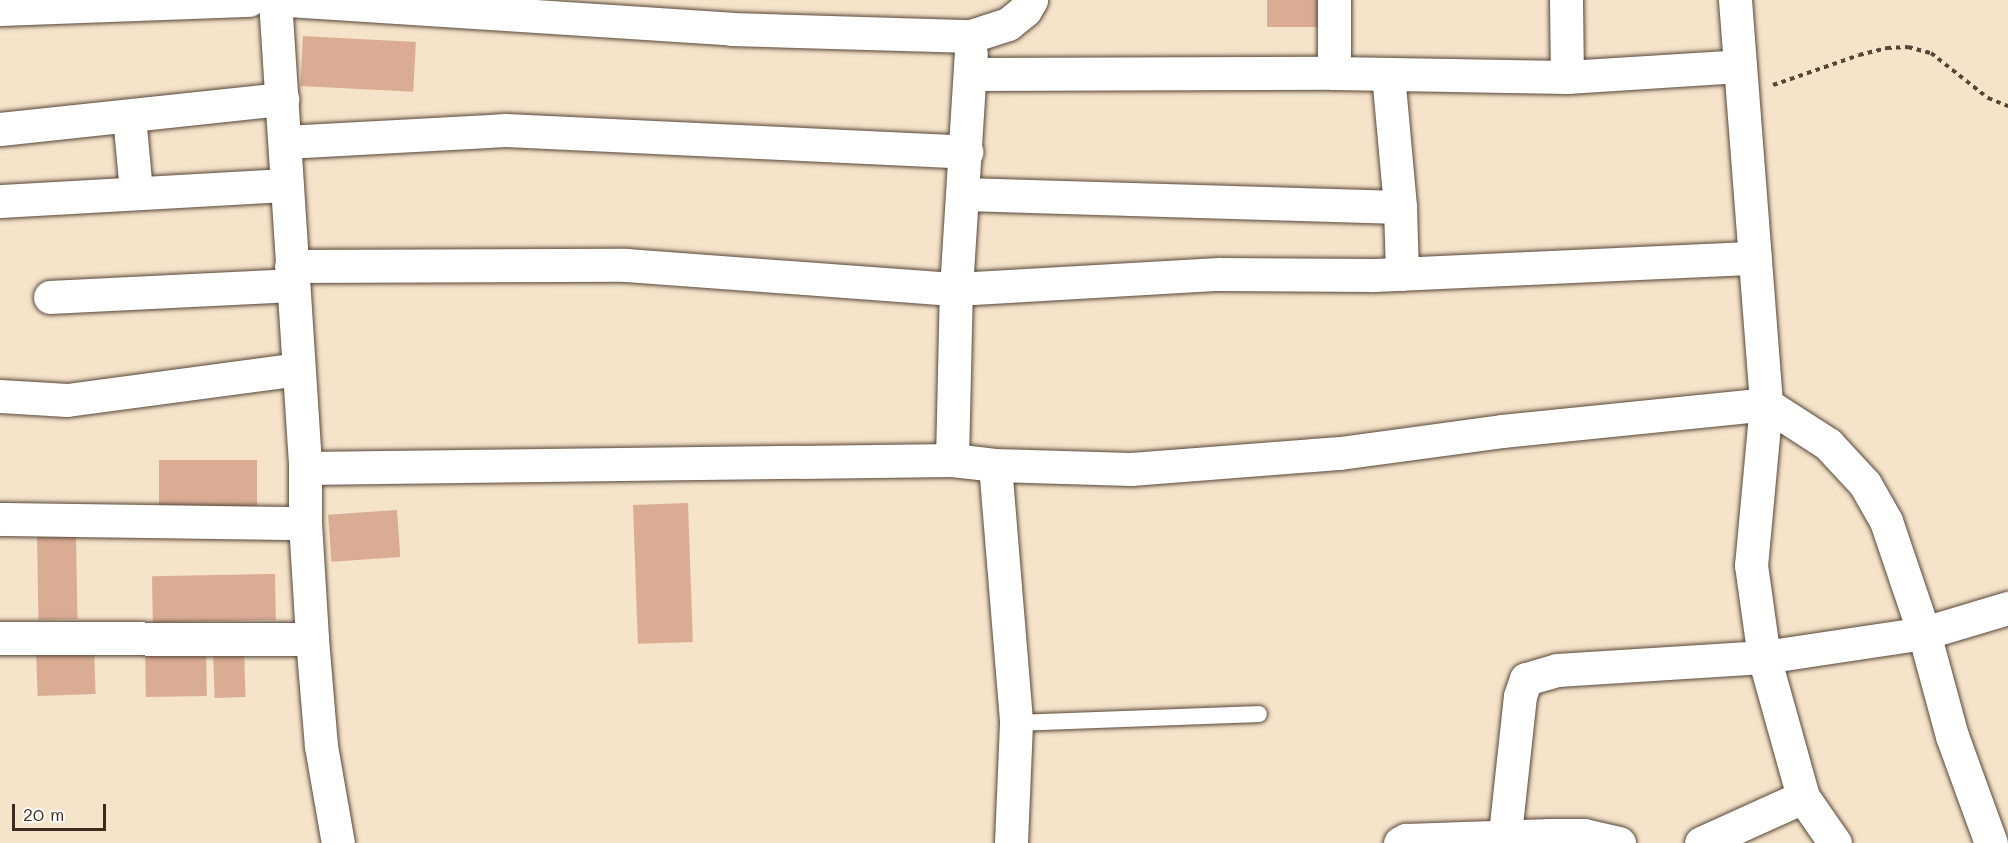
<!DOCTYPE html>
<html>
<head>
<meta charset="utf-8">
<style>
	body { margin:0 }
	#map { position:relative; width:2008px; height:843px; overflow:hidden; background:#f5e3ca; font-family:Mali,sans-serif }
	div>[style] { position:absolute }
	.building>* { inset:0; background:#daac94; transform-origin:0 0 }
	.path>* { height:4px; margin-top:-2px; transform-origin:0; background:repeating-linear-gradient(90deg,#574638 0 4.5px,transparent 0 9px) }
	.roads { filter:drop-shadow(0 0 2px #574638) drop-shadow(0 0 2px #574638) }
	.service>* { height:16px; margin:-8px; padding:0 8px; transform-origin:8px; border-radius:8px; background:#fff }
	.minor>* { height:33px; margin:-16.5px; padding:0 16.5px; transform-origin:16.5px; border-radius:16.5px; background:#fff }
	.tertiary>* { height:33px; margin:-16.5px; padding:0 16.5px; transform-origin:16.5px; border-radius:16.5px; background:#fff }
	span { translate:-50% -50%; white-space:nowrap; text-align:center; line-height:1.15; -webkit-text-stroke:5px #fdfcf7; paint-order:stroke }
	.scale { position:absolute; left:12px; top:804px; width:94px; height:27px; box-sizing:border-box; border:3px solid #3b2a1e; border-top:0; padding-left:8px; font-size:18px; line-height:21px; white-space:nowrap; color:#3b2a1e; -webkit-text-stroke:4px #fdfcf7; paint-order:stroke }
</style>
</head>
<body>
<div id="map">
	<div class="building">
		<i style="left:1267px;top:0;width:52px;height:27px"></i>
		<i style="left:303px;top:36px;width:113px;height:50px;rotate:3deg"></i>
		<i style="left:257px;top:460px;width:47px;height:98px;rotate:90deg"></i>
		<i style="left:688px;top:503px;width:139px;height:55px;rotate:88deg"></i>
		<i style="left:397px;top:510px;width:47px;height:69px;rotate:86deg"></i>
		<i style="left:76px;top:535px;width:84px;height:39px;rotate:89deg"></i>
		<i style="left:275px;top:574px;width:46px;height:123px;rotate:89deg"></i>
		<i style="left:94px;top:648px;width:46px;height:58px;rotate:88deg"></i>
		<i style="left:206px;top:648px;width:48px;height:61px;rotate:89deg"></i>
		<i style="left:244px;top:650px;width:47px;height:31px;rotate:88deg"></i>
	</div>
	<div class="path">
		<i style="left:1773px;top:85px;width:91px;rotate:-19.2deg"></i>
		<i style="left:1859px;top:55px;width:29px;rotate:-14deg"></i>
		<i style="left:1887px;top:48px;width:21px;rotate:-3deg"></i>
		<i style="left:1908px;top:47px;width:24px;rotate:15deg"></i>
		<i style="left:1931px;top:53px;width:73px;rotate:38.3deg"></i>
		<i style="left:1988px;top:98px;width:22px;rotate:22deg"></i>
	</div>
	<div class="roads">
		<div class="service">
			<i style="left:1016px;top:723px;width:243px;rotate:-2.1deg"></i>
		</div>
		<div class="minor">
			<i style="left:288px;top:0;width:444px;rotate:3.7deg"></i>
			<i style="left:731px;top:29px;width:240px;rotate:1.7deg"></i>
			<i style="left:971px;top:36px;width:39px;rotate:-18deg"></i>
			<i style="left:1008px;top:24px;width:22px;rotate:-39deg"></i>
			<i style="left:1025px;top:10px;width:12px;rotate:-59deg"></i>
			<i style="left:1334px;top:0;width:73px;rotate:90deg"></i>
			<i style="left:1566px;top:0;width:77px;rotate:89.3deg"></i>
			<i style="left:1735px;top:0;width:405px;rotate:85.6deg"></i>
			<i style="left:1766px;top:404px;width:162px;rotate:95.3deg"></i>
			<i style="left:1751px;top:565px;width:93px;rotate:82deg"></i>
			<i style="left:1764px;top:657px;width:145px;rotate:74.4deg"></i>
			<i style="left:1803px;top:797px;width:56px;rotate:55.2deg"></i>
			<i style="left:0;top:9px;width:249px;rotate:-2.1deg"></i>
			<i style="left:971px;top:74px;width:363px;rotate:-0.2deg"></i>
			<i style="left:1334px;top:73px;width:233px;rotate:1deg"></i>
			<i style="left:1567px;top:77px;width:173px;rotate:-3.6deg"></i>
			<i style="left:1388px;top:74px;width:134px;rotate:84.8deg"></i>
			<i style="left:1400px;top:207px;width:67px;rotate:88.3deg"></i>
			<i style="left:129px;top:116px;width:76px;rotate:84.7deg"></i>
			<i style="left:0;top:129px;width:284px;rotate:-6.1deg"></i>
			<i style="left:285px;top:142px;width:221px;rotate:-3.1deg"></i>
			<i style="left:506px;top:130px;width:461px;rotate:2.7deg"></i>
			<i style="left:963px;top:194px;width:437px;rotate:1.7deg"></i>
			<i style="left:0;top:201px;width:287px;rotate:-3.2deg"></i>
			<i style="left:291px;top:266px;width:335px;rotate:-0.2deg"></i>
			<i style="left:626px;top:265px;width:331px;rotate:4.2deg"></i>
			<i style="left:956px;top:289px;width:263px;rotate:-3.3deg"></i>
			<i style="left:1219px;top:274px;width:155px;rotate:0.4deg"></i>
			<i style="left:1374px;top:275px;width:381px;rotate:-2.6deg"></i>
			<i style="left:50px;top:297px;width:243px;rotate:-2.8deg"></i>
			<i style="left:0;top:396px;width:67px;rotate:3.4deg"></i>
			<i style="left:67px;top:400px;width:233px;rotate:-7.6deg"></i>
			<i style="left:952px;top:460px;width:171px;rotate:-88.7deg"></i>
			<i style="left:956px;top:289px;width:236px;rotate:-86.4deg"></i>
			<i style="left:995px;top:465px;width:259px;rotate:85.3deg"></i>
			<i style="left:1016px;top:723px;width:120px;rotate:92.4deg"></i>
			<i style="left:305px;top:468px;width:647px;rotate:-0.71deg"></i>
			<i style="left:952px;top:460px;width:43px;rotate:6.6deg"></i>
			<i style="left:995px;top:465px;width:136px;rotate:1.7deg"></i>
			<i style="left:1131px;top:469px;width:210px;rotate:-4.4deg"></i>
			<i style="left:1340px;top:453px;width:163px;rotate:-7.7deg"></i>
			<i style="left:1502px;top:431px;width:265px;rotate:-5.8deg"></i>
			<i style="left:1766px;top:404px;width:74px;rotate:32.8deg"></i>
			<i style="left:1828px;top:444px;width:54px;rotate:47.2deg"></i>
			<i style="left:1865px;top:484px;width:43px;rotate:60.4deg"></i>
			<i style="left:1886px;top:521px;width:118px;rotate:71.3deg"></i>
			<i style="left:1924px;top:633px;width:107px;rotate:74.8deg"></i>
			<i style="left:1952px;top:736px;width:114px;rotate:70deg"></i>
			<i style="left:0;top:519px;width:305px;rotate:0.8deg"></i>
			<i style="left:0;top:638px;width:312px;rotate:0.2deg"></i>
			<i style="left:1400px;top:843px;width:7px;rotate:-27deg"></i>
			<i style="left:1406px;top:840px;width:144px;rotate:-2deg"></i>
			<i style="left:1550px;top:835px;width:34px"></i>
			<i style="left:1584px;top:835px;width:36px;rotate:13deg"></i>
			<i style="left:1504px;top:843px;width:148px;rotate:-83.8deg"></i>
			<i style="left:1520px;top:696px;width:18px;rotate:-71deg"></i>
			<i style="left:1526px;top:679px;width:32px;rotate:-16deg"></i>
			<i style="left:1557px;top:670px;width:207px;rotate:-3.6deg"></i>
			<i style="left:1764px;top:657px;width:162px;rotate:-8.5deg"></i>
			<i style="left:1924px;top:633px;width:88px;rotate:-16.6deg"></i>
			<i style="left:1701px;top:843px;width:112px;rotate:-24.3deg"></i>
		</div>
		<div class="tertiary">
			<i style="left:275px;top:0;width:469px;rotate:86.3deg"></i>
			<i style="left:305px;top:468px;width:55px;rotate:90deg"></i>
			<i style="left:305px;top:523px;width:116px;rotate:86.5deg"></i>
			<i style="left:312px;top:639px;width:107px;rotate:85.2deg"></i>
			<i style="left:321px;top:746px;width:98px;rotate:80.1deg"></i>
		</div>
	</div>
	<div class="scale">20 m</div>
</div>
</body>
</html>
